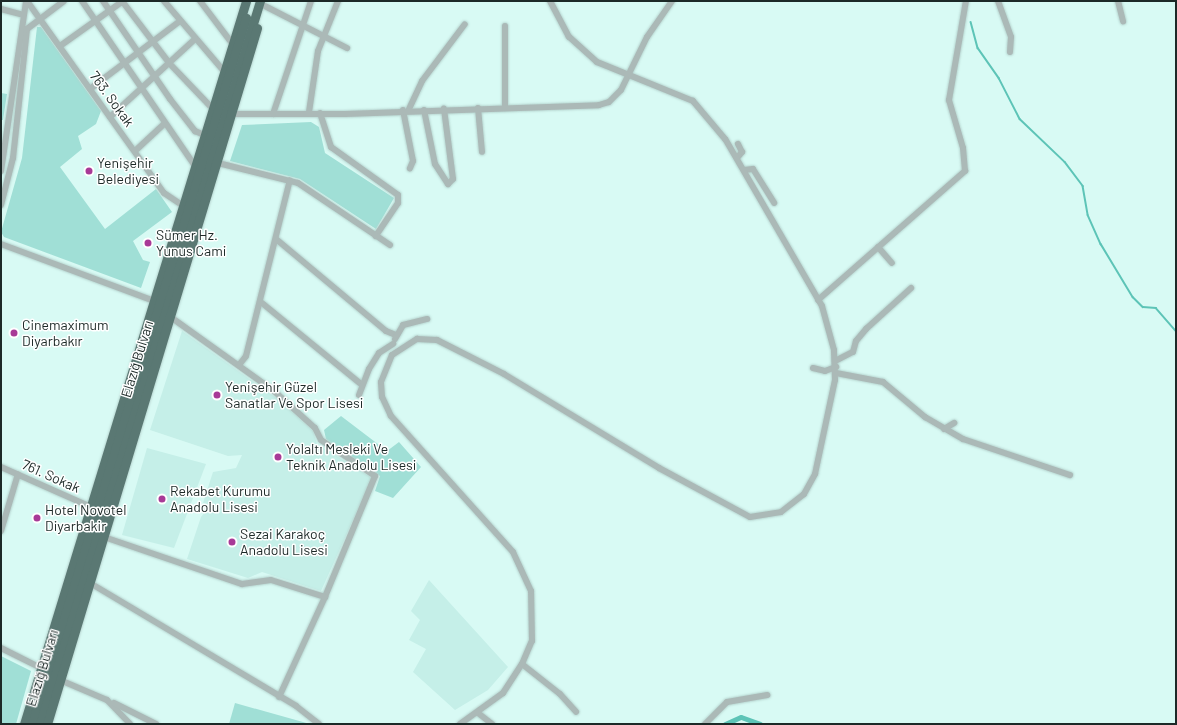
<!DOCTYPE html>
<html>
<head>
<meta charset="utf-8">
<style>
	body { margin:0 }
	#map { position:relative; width:1177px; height:725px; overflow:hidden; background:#d8faf4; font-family:Barlow,sans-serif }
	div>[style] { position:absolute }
	.built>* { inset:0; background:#c5efe8 }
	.green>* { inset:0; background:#a0dfd6 }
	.stream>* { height:1.5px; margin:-0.75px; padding:0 0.75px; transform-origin:0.75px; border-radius:0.75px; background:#5dc4b7 }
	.canal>* { height:5px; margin:-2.5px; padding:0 2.5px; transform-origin:2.5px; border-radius:2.5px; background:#5dc4b7 }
	.roads { filter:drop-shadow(0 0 1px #b6d4cf) drop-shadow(0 0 1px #b6d4cf) }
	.minor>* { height:6px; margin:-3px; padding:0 3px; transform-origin:3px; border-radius:3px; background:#abb9b7 }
	.highway>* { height:9px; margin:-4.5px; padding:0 4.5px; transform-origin:4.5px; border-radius:4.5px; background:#5a7873 }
	.dots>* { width:11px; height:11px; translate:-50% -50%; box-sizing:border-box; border:2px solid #fff; border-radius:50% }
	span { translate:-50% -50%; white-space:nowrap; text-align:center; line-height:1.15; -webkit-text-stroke:3px #fff; paint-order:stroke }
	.street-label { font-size:14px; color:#1c2927 }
	.poi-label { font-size:14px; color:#1c2927 }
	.left { translate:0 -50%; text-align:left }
	.frame { position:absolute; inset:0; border:2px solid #1c2927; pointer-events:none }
</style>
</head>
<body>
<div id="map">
	<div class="built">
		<i style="clip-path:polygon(182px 331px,279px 400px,313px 431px,317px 444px,372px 478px,321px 591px,262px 572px,248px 578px,187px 559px,201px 517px,210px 506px,203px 503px,213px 472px,236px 468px,242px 455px,228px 456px,150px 430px)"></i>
		<i style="clip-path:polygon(147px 448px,206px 464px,174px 548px,122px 535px)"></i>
		<i style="clip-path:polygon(429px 580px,508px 667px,488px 690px,455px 710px,413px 672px,426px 649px,409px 640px,420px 620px,411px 611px)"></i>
	</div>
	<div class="green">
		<i style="clip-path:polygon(37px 27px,41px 27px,101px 111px,96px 124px,78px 136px,82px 149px,60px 167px,105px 229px,156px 189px,172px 212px,133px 241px,143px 260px,150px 262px,141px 288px,4px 237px,1px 232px,22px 158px)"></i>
		<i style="clip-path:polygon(1px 93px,7px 94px,3px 120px,1px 120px)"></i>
		<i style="clip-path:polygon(311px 122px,319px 127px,325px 153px,394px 198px,376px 229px,300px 179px,230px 161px,242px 125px)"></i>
		<i style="clip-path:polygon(341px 416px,387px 451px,399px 442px,421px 467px,393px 498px,375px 491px,380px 476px,326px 439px,324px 430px)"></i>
		<i style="clip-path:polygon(1px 656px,31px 671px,16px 724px,1px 724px)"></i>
		<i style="clip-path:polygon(235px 703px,310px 724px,229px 724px)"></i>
	</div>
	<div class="stream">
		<i style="left:971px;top:22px;width:27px;rotate:75deg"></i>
		<i style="left:978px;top:48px;width:37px;rotate:55deg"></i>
		<i style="left:999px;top:78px;width:46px;rotate:62.9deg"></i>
		<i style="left:1020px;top:119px;width:62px;rotate:43.7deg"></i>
		<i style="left:1065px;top:162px;width:30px;rotate:53deg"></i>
		<i style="left:1083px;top:186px;width:29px;rotate:80deg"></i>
		<i style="left:1088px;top:215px;width:32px;rotate:66deg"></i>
		<i style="left:1101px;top:244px;width:62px;rotate:58.9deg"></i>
		<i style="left:1133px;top:297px;width:14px;rotate:45deg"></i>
		<i style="left:1143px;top:307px;width:13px;rotate:4deg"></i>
		<i style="left:1156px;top:308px;width:30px;rotate:49deg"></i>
	</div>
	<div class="canal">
		<i style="left:725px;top:724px;width:17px;rotate:-24deg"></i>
		<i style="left:741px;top:717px;width:20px;rotate:20deg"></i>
	</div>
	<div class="roads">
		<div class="minor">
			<i style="left:27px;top:1px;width:236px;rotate:54.5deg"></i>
			<i style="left:164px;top:193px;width:23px;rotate:34deg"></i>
			<i style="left:82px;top:1px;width:200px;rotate:55.6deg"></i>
			<i style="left:103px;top:1px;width:119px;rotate:55.6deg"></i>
			<i style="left:170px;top:99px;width:41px;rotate:52deg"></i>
			<i style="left:195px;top:131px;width:10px;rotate:24deg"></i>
			<i style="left:122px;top:1px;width:79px;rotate:52.7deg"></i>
			<i style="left:170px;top:64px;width:61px;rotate:46.3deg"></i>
			<i style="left:164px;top:1px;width:91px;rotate:49.5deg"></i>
			<i style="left:200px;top:1px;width:51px;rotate:52.9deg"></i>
			<i style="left:998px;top:1px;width:38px;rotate:70deg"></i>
			<i style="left:1011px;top:37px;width:15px;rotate:94deg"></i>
			<i style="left:1118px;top:1px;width:21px;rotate:76deg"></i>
			<i style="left:259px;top:3px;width:99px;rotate:27.1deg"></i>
			<i style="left:1px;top:9px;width:23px;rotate:15deg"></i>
			<i style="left:505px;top:26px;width:80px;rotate:90deg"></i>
			<i style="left:60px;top:46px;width:77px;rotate:-35.5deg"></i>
			<i style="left:90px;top:89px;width:113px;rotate:-37.1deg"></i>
			<i style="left:478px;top:108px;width:44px;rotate:84.8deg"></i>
			<i style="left:409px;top:109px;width:31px;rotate:-65deg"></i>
			<i style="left:422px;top:81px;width:71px;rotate:-53deg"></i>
			<i style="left:403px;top:110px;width:52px;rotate:78.9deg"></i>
			<i style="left:413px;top:161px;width:8px;rotate:113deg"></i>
			<i style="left:424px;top:110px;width:55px;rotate:78.5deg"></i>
			<i style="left:435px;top:164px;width:24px;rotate:57deg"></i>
			<i style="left:448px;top:184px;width:7px;rotate:-45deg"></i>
			<i style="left:453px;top:179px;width:71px;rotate:-97.3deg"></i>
			<i style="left:309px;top:112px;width:62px;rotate:-81.6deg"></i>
			<i style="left:318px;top:51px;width:54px;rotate:-68.2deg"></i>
			<i style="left:320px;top:113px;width:36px;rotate:72deg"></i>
			<i style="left:331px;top:147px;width:82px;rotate:35.6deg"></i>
			<i style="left:398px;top:195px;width:8px;rotate:90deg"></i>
			<i style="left:398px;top:203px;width:40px;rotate:124deg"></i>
			<i style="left:233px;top:114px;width:112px"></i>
			<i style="left:345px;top:114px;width:254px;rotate:-2deg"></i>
			<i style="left:599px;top:105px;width:10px;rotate:-17deg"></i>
			<i style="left:609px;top:102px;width:17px;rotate:-45deg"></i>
			<i style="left:621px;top:90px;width:59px;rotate:-63.9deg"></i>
			<i style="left:647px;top:37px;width:44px;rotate:-55.2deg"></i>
			<i style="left:273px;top:114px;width:119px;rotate:-71.4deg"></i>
			<i style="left:110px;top:117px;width:115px;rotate:-42.5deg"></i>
			<i style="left:135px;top:151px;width:40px;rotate:-43deg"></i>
			<i style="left:737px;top:158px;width:8px;rotate:-50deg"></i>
			<i style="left:742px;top:152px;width:9px;rotate:-117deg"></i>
			<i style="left:218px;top:163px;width:82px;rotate:14deg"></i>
			<i style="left:298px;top:183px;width:111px;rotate:34deg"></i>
			<i style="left:744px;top:170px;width:9px;rotate:-6deg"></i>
			<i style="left:753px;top:169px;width:40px;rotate:58deg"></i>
			<i style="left:1px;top:171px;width:172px;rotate:-81.6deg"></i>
			<i style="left:1px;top:205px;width:49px;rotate:-75.7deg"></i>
			<i style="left:13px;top:158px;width:130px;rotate:-83.8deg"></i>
			<i style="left:27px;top:29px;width:46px;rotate:-37.1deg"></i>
			<i style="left:276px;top:239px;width:143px;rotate:39.9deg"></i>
			<i style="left:386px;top:331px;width:11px;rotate:22deg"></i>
			<i style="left:1px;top:244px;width:163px;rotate:20.4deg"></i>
			<i style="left:878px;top:247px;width:21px;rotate:49deg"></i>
			<i style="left:818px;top:300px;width:196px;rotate:-41.3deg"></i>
			<i style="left:965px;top:171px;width:23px;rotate:-95deg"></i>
			<i style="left:963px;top:148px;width:50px;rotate:-106.3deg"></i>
			<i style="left:949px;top:100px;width:100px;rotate:-80.3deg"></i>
			<i style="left:262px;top:303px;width:128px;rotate:39.3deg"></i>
			<i style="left:172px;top:318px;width:125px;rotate:35.6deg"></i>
			<i style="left:274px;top:391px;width:55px;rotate:42.1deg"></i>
			<i style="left:315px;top:428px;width:13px;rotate:63deg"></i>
			<i style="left:321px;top:440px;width:65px;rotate:33.7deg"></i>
			<i style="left:375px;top:476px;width:131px;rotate:112.5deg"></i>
			<i style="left:325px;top:597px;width:110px;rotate:114.7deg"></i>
			<i style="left:395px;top:339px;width:16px;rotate:-60deg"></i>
			<i style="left:403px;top:325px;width:25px;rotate:-14deg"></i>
			<i style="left:835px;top:361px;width:20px;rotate:-27deg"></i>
			<i style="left:853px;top:352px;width:11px;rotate:-75deg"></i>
			<i style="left:856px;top:341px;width:16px;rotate:-50deg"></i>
			<i style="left:866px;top:329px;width:61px;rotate:-42.3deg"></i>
			<i style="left:239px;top:365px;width:11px;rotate:-52deg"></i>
			<i style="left:246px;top:356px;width:181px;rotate:-76deg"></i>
			<i style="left:813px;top:368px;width:12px;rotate:14deg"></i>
			<i style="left:825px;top:371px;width:12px;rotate:-20deg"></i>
			<i style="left:836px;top:373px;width:48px;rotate:10.8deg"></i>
			<i style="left:883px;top:382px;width:55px;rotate:39.8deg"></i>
			<i style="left:925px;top:417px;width:44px;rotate:30.1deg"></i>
			<i style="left:963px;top:439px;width:113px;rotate:18.6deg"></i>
			<i style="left:359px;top:395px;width:28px;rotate:-69deg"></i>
			<i style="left:369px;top:369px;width:19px;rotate:-58deg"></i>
			<i style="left:379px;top:353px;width:17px;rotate:-33deg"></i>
			<i style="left:944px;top:429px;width:12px;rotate:-31deg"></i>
			<i style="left:1px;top:467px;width:98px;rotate:24deg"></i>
			<i style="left:1px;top:531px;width:59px;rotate:-73.4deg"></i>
			<i style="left:104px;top:537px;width:146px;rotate:18.8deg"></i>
			<i style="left:242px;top:584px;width:29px;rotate:-8deg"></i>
			<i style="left:271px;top:580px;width:57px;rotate:17.5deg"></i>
			<i style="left:90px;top:583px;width:240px;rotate:30.8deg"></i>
			<i style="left:296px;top:706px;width:29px;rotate:38deg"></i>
			<i style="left:1px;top:648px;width:45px;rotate:26.6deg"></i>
			<i style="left:522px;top:664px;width:48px;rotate:38.3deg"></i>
			<i style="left:560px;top:694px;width:24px;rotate:48deg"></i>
			<i style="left:60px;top:680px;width:51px;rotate:23.1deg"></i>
			<i style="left:107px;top:700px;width:33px;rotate:46deg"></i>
			<i style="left:114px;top:703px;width:47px;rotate:26.6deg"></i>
			<i style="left:478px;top:713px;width:18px;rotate:38deg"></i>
			<i style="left:460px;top:724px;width:53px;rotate:-35.8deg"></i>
			<i style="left:503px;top:693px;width:35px;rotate:-57deg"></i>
			<i style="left:522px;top:664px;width:25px;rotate:-67deg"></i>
			<i style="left:532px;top:641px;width:50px;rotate:-91.1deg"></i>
			<i style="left:531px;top:591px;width:43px;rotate:-114.8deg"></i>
			<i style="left:513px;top:552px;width:183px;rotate:-131.9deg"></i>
			<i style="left:391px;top:416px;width:21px;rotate:-115deg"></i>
			<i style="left:382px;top:397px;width:15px;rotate:-94deg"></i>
			<i style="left:381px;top:382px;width:29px;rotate:-68deg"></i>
			<i style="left:392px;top:355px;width:30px;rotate:-33deg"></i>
			<i style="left:417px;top:339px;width:20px;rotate:3deg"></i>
			<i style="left:437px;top:340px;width:75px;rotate:26.9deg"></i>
			<i style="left:504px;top:374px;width:181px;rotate:31.2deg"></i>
			<i style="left:659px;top:468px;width:103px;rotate:28.3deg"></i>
			<i style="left:750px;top:517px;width:31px;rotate:-9deg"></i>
			<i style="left:781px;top:512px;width:29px;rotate:-38deg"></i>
			<i style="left:804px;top:494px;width:23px;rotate:-61deg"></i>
			<i style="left:815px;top:474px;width:96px;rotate:-78deg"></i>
			<i style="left:835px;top:380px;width:30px;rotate:-92deg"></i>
			<i style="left:834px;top:350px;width:46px;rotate:-105.3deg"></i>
			<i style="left:822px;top:306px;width:193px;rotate:-120.1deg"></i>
			<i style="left:725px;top:139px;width:50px;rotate:-130.1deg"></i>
			<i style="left:693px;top:101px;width:104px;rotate:-157.9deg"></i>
			<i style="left:597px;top:62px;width:38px;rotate:-138deg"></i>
			<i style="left:569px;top:37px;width:41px;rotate:-117.8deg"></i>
			<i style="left:705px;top:724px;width:31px;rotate:-45deg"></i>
			<i style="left:727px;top:702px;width:41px;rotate:-9.9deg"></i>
		</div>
		<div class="highway">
			<i style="left:24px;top:724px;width:756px;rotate:-72.93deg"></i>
			<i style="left:32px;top:724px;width:738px;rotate:-73.14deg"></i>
			<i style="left:40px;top:724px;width:756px;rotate:-73.08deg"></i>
			<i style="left:47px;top:724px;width:727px;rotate:-73.21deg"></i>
		</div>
	</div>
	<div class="dots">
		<i style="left:89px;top:171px;background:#a83a97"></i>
		<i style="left:148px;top:243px;background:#a83a97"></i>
		<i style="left:14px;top:333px;background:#a83a97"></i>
		<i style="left:217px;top:395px;background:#a83a97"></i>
		<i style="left:278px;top:457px;background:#a83a97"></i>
		<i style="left:162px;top:499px;background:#a83a97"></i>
		<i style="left:37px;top:518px;background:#a83a97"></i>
		<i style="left:232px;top:542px;background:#a83a97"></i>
	</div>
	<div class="street-label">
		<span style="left:112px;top:99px;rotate:54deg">763. Sokak</span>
		<span style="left:137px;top:359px;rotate:-73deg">Elazığ Bulvarı</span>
		<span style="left:51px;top:476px;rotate:24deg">761. Sokak</span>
		<span style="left:42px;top:668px;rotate:-73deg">Elazığ Bulvarı</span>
	</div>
	<div class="poi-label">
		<span class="left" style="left:97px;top:171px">Yenişehir<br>Belediyesi</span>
		<span class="left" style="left:156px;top:243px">Sümer Hz.<br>Yunus Cami</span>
		<span class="left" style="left:22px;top:333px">Cinemaximum<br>Diyarbakır</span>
		<span class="left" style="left:225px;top:395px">Yenişehir Güzel<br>Sanatlar Ve Spor Lisesi</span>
		<span class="left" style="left:286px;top:457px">Yolaltı Mesleki Ve<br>Teknik Anadolu Lisesi</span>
		<span class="left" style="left:170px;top:499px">Rekabet Kurumu<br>Anadolu Lisesi</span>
		<span class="left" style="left:45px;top:518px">Hotel Novotel<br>Diyarbakir</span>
		<span class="left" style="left:240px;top:542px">Sezai Karakoç<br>Anadolu Lisesi</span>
	</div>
	<div class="frame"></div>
</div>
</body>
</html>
